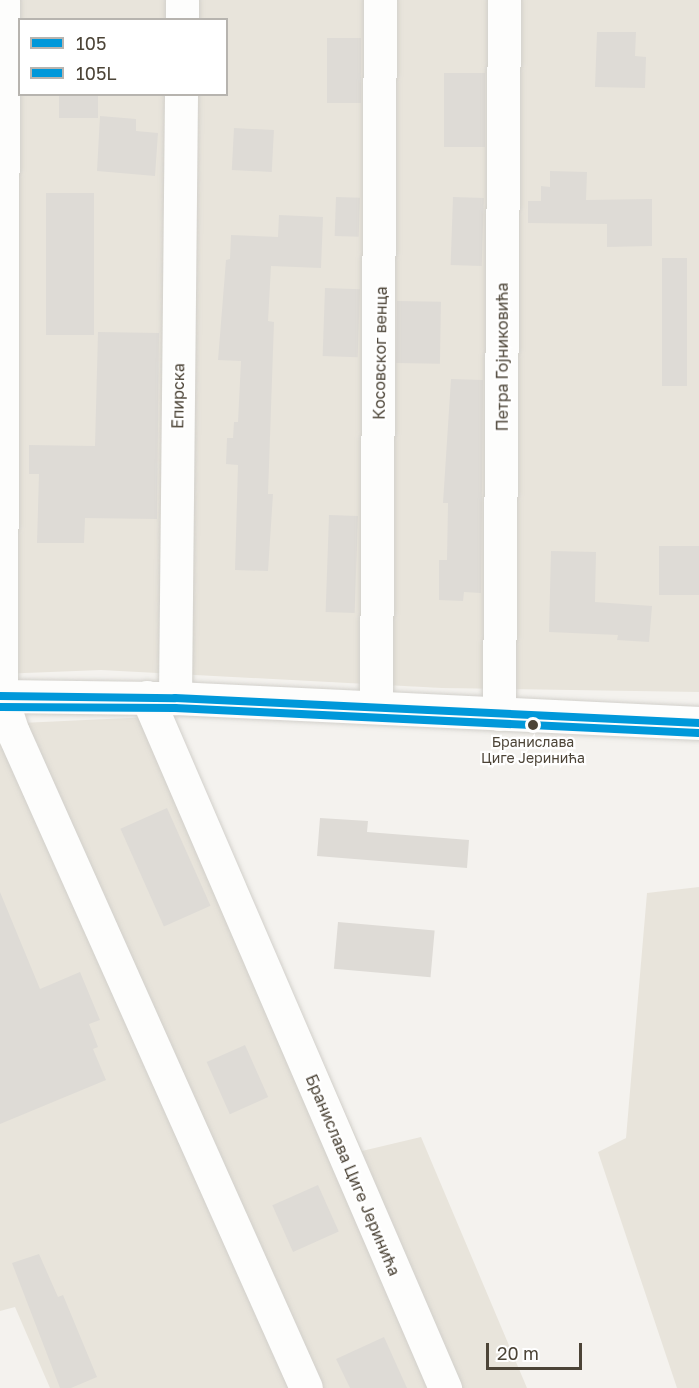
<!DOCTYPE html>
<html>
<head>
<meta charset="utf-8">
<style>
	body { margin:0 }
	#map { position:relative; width:699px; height:1388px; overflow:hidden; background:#f4f2ee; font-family:"Golos Text",sans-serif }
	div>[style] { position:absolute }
	.residential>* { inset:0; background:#e8e4db }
	.building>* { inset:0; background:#dedbd6; transform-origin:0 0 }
	.roads { filter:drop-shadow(0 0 2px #d2d0cb) drop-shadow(0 0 2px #d2d0cb) }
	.minor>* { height:33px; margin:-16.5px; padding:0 16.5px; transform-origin:16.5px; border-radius:16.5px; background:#fdfdfc }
	.tertiary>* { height:33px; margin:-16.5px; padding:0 16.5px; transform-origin:16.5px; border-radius:16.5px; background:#fdfdfc }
	.bus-1>* { height:8px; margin:-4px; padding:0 4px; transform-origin:4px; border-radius:4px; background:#0098da }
	.bus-2>* { height:8px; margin:-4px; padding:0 4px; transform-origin:4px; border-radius:4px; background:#0098da }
	.dots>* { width:16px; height:16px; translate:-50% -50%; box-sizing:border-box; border:3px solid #fff; border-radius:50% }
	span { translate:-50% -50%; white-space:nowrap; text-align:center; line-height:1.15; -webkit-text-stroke:4.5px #fff; paint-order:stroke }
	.bus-label { font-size:14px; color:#4c4437 }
	.street-label { font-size:16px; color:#4c4437 }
	.legend { position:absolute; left:18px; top:18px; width:210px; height:78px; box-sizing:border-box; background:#fff; border:2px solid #b7b4af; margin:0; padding:8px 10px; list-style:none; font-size:18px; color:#4c4437 }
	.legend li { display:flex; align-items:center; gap:12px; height:30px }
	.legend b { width:30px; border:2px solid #b7b4af }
	.scale { position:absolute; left:486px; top:1343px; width:96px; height:27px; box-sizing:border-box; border:3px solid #4c4437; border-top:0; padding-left:8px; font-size:18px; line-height:21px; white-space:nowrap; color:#4c4437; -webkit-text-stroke:4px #fff; paint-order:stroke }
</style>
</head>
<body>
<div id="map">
	<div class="residential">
		<i style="clip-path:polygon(evenodd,0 0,699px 0,699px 692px,442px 688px,101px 670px,0 674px,0 0,20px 20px,226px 20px,226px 94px,20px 94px,20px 20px)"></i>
		<i style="clip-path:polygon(171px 716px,362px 1151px,421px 1137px,527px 1388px,50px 1388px,15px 1307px,0 1311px,0 724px)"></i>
		<i style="clip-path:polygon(699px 887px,699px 1388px,677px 1388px,598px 1152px,626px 1138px,647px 893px)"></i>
	</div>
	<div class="building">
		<i style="clip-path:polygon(597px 32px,636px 32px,635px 56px,646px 57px,645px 88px,595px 87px)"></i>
		<i style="left:361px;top:38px;width:65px;height:34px;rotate:90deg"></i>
		<i style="left:444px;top:73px;width:41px;height:74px"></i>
		<i style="left:59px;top:94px;width:39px;height:24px"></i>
		<i style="clip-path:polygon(100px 116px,136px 119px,136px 131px,158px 133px,155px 176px,97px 171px)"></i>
		<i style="left:234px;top:128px;width:40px;height:42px;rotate:3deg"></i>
		<i style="clip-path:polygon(550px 171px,587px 172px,586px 200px,652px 199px,652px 246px,607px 247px,607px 224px,528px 223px,528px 201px,541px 201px,541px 186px,550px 187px)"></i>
		<i style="left:46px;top:193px;width:48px;height:142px"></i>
		<i style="left:336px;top:197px;width:24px;height:39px;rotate:2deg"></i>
		<i style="left:453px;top:197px;width:31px;height:68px;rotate:2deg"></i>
		<i style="clip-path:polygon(279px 215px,323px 217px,321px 268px,271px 266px,268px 321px,274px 322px,268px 494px,273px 494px,268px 571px,235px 570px,238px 465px,226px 464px,227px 438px,233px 438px,234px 422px,238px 422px,241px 361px,218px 360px,226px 260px,230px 259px,231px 235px,278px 237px)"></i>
		<i style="left:687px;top:258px;width:128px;height:25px;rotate:90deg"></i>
		<i style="left:325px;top:288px;width:35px;height:68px;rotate:2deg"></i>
		<i style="left:397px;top:301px;width:44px;height:62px;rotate:1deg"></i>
		<i style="clip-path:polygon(98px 332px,159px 333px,157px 519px,85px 518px,84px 543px,37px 543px,39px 474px,29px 474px,29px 445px,95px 446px)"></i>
		<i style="clip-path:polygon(451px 379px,483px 380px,481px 593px,464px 592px,463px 601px,439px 600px,439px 560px,447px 560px,448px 503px,443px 503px)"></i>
		<i style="left:329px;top:515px;width:29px;height:97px;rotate:2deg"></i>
		<i style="left:659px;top:546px;width:40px;height:49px"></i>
		<i style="clip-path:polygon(551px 551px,596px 552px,595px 602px,652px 606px,649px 642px,617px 640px,618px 635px,549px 632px)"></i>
		<i style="left:167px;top:808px;width:107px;height:51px;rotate:66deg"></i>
		<i style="clip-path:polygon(320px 818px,368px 821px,367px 832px,469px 840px,467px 868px,317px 856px)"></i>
		<i style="clip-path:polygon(0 892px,40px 989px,80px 972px,100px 1020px,89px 1024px,98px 1047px,93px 1049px,106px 1080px,0 1124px)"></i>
		<i style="left:338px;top:922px;width:97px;height:47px;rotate:5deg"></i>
		<i style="left:245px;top:1045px;width:57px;height:42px;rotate:66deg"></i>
		<i style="left:318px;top:1185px;width:51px;height:50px;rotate:66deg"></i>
		<i style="clip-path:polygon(39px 1254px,58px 1297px,63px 1295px,97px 1377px,71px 1388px,60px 1388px,12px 1263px)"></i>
		<i style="clip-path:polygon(384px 1337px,407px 1388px,350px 1388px,336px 1359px)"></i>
	</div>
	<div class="roads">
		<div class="minor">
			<i style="left:3px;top:0;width:696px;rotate:90.16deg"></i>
			<i style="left:1px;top:696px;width:38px;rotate:72deg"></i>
			<i style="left:13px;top:732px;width:718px;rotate:65.93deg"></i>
			<i style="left:182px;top:20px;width:20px;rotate:-90deg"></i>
			<i style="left:147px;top:697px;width:753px;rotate:66.67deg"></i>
			<i style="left:175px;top:698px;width:604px;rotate:-89.43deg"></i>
			<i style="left:376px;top:707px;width:707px;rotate:-89.68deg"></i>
			<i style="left:499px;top:714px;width:714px;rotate:-89.6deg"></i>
		</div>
		<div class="tertiary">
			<i style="left:0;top:696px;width:175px;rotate:0.7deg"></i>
			<i style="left:175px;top:698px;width:525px;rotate:2.73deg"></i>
		</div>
	</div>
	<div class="bus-1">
		<i style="left:0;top:696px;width:175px;rotate:0.7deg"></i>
		<i style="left:175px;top:698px;width:525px;rotate:2.73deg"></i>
	</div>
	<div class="bus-2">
		<i style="left:0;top:707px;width:175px;rotate:0.3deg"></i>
		<i style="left:175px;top:708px;width:524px;rotate:2.74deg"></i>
	</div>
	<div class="dots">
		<i style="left:533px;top:725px;background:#4c4437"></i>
	</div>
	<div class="bus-label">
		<span style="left:533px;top:750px">Бранислава<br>Циге Јеринића</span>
	</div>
	<div class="street-label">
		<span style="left:380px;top:353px;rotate:-89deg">Косовског венца</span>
		<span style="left:502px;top:357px;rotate:-90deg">Петра Гојниковића</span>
		<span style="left:178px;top:396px;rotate:-89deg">Епирска</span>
		<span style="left:353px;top:1175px;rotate:67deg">Бранислава Циге Јеринића</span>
	</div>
	<ul class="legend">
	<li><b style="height:8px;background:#0098da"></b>105</li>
	<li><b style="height:8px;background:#0098da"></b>105L</li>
	</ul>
	<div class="scale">20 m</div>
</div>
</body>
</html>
